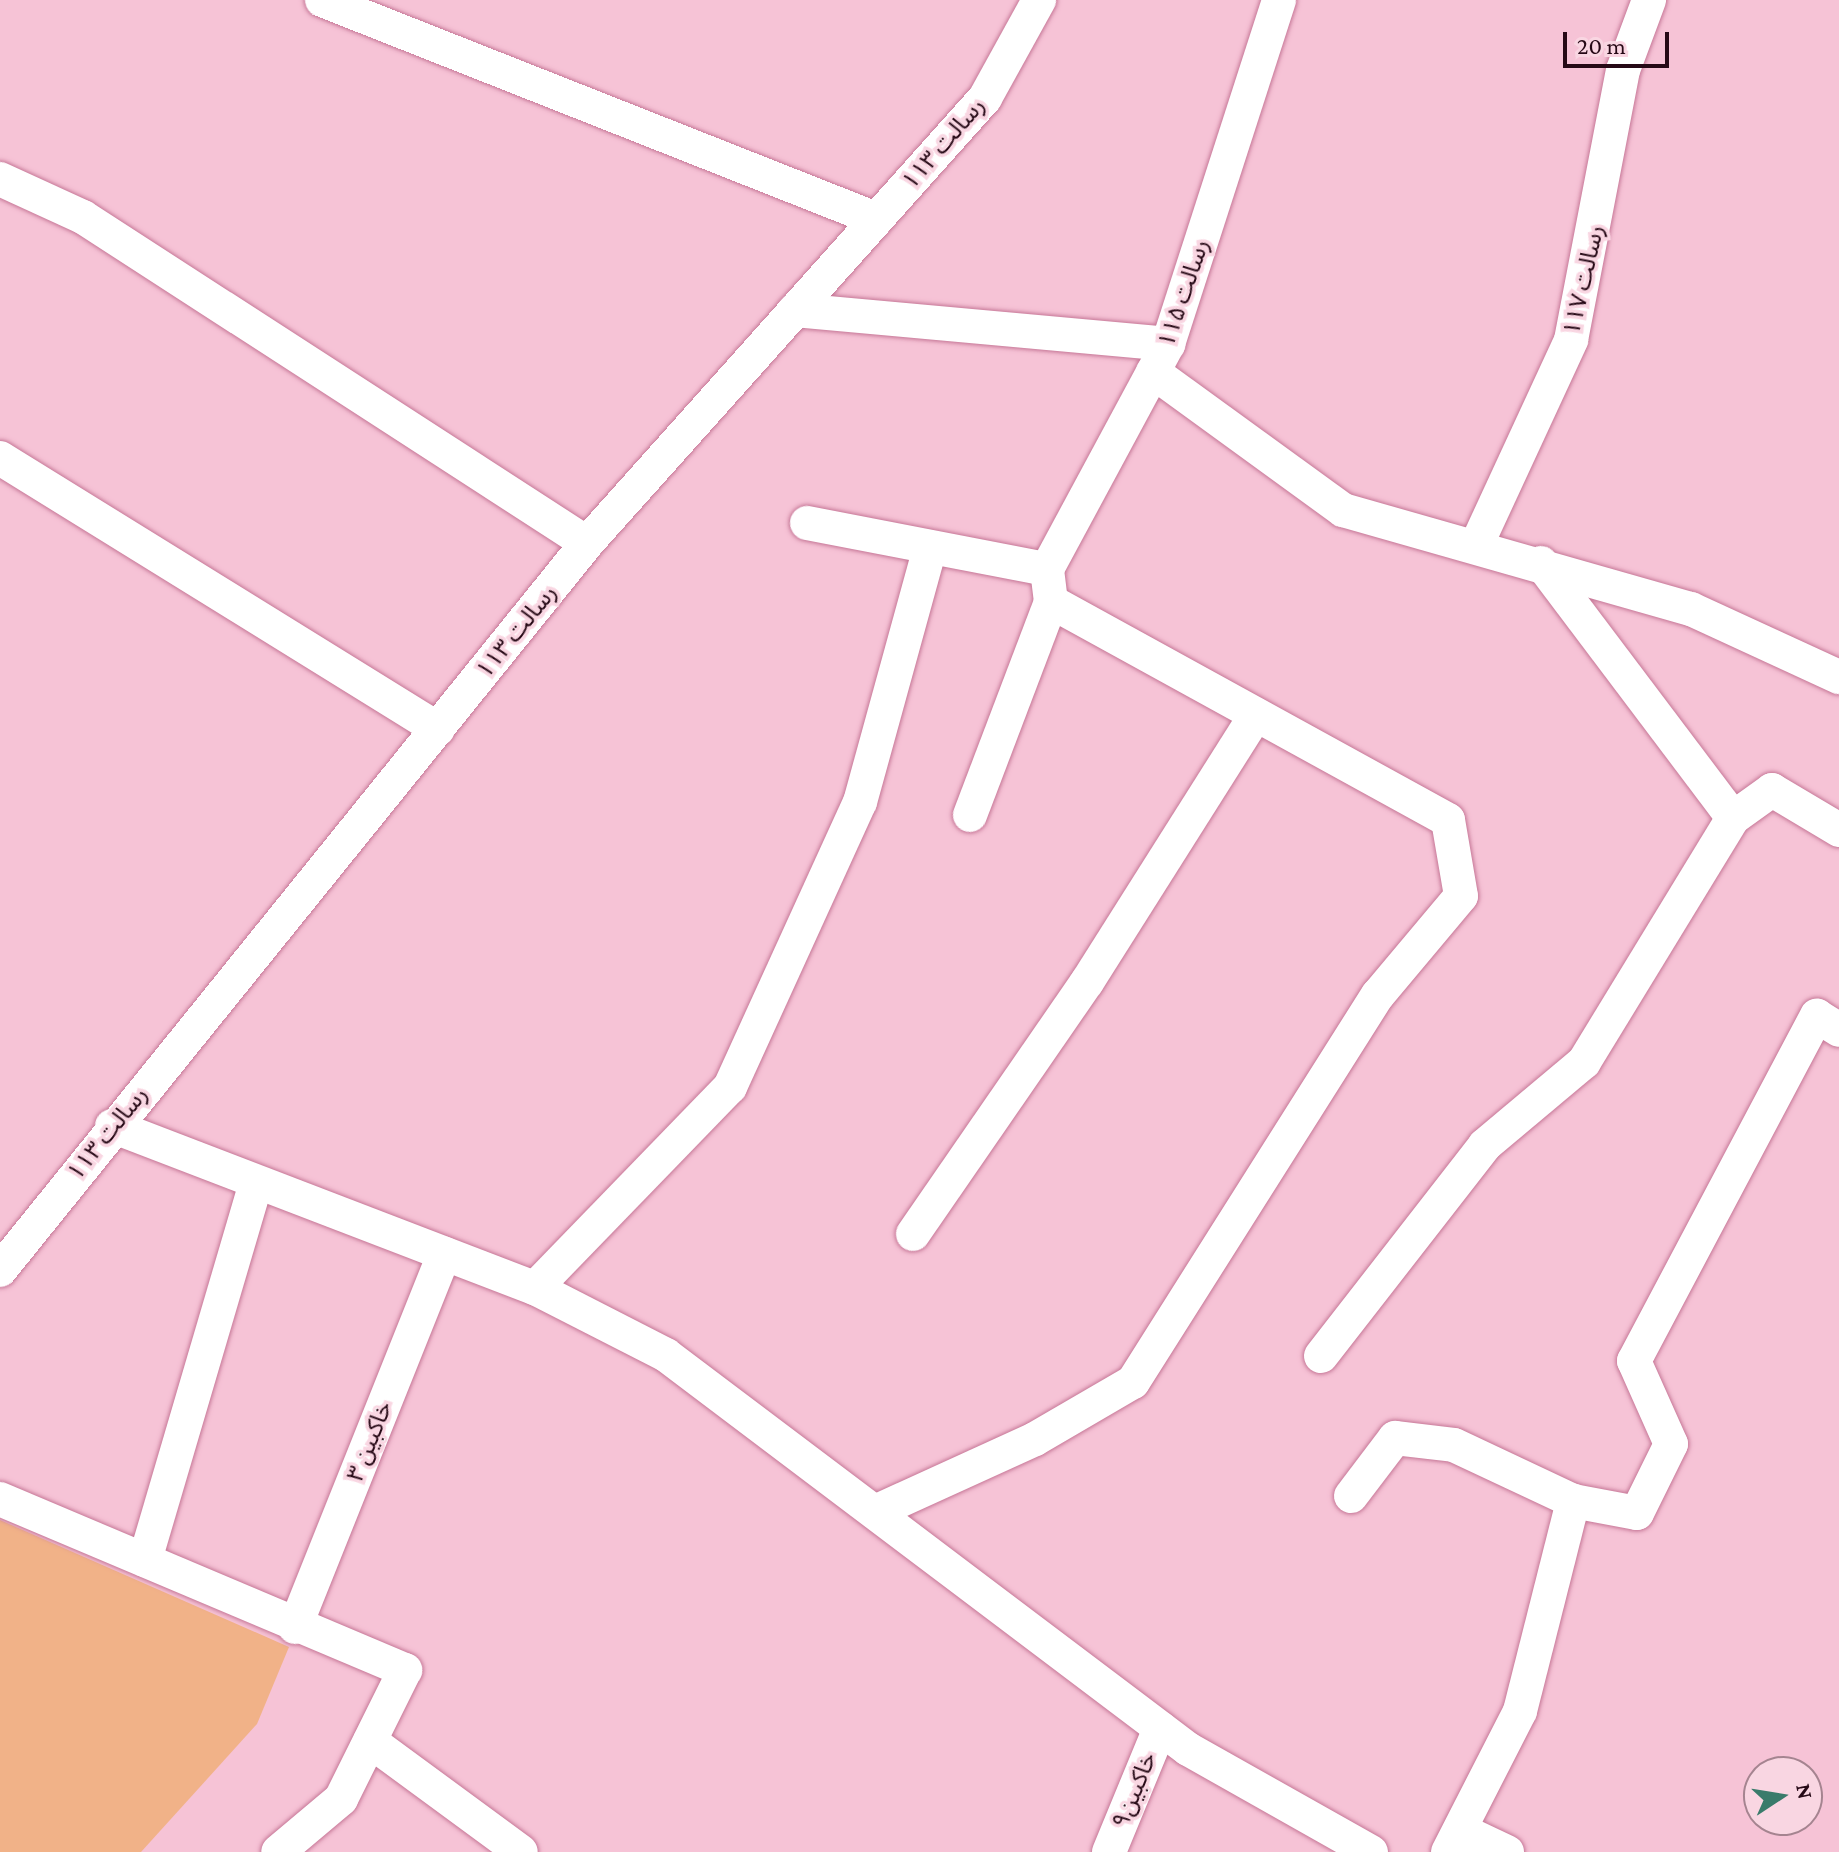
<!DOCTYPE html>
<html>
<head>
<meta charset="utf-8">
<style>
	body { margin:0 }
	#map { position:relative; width:1839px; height:1852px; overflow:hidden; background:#f6c3d6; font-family:"Crimson Pro","Noto Sans Arabic",serif }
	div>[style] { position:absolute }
	.green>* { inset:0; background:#f1b288 }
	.roads { filter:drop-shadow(0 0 2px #c67797) drop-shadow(0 0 2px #c67797) }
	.street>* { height:34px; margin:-17px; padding:0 17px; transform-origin:17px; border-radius:17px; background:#fff }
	span { translate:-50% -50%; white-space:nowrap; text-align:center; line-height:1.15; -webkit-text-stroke:7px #f9d6e2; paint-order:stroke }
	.street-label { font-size:24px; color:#260916 }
	.north { position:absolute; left:1743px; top:1756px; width:80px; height:80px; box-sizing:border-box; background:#f9d6e2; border:2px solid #a58490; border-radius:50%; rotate:78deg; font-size:22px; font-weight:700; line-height:32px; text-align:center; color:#260916 }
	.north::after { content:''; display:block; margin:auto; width:28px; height:36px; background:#3a7b6b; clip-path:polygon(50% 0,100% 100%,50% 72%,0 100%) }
	.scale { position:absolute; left:1563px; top:32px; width:106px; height:36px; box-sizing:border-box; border:4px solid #260916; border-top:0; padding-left:10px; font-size:24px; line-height:28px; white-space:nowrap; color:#260916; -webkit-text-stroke:6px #f9d6e2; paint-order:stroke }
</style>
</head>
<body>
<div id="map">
	<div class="green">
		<i style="clip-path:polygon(0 1520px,289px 1647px,257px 1724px,141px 1852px,0 1852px)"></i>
	</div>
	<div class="roads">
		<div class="street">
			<i style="left:322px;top:0;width:596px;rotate:21.57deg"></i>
			<i style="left:0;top:179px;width:91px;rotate:24.6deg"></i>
			<i style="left:83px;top:217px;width:600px;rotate:32.9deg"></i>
			<i style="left:795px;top:310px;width:375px;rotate:5.2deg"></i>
			<i style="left:1153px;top:372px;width:235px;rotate:36deg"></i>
			<i style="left:1343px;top:510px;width:362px;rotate:15.9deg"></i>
			<i style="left:1691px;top:609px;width:163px;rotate:24.7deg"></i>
			<i style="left:0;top:458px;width:515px;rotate:31.75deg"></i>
			<i style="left:807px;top:523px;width:244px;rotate:10.9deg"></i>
			<i style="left:1476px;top:546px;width:227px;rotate:-65.2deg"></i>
			<i style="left:1571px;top:340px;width:275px;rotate:-79.1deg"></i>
			<i style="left:1623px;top:70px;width:75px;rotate:-69.6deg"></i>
			<i style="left:1541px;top:563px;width:319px;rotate:53deg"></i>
			<i style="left:1047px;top:569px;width:255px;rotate:-61.7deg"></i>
			<i style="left:1168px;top:344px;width:361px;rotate:-72.1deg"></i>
			<i style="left:970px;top:815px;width:228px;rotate:-69.2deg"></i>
			<i style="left:112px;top:1126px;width:453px;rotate:21deg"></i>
			<i style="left:535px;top:1288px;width:147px;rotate:27.1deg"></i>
			<i style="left:666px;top:1355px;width:654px;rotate:37.05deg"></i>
			<i style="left:1188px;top:1749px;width:210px;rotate:29.4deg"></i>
			<i style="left:913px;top:1234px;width:306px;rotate:-55.4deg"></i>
			<i style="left:1087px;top:982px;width:316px;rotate:-57.7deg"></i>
			<i style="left:0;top:1270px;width:934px;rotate:-51.08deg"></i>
			<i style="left:587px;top:543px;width:597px;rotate:-48.19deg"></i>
			<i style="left:985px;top:98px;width:112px;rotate:-61.1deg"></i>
			<i style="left:535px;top:1288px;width:280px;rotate:-45.9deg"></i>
			<i style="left:730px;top:1087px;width:313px;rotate:-65.5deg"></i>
			<i style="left:860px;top:802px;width:264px;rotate:-74.6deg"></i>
			<i style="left:1321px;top:1356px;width:267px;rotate:-52.1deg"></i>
			<i style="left:1485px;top:1145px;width:129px;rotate:-40deg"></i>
			<i style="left:1584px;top:1062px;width:286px;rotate:-58.6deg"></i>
			<i style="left:1733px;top:818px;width:48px;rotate:-35.7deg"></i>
			<i style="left:1772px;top:790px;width:78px;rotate:30.8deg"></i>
			<i style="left:1351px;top:1496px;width:73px;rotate:-52.8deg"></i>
			<i style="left:1395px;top:1438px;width:59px;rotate:6.8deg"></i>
			<i style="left:1454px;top:1445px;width:132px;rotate:25.2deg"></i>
			<i style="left:1573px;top:1501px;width:65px;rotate:10.6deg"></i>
			<i style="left:1637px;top:1513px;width:77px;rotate:-63.8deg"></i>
			<i style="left:1671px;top:1444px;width:91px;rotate:-114deg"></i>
			<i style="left:1634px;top:1361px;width:391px;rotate:-62.1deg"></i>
			<i style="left:1817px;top:1016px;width:26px;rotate:32deg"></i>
			<i style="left:0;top:1499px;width:440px;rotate:22.9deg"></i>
			<i style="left:405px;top:1670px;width:144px;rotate:116.4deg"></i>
			<i style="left:341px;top:1799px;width:82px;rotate:139.9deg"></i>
			<i style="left:875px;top:1512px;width:176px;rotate:-24.5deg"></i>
			<i style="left:1035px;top:1439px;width:113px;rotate:-30.2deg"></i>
			<i style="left:1133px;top:1382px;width:458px;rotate:-57.7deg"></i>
			<i style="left:1378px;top:995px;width:129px;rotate:-50deg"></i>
			<i style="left:1461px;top:896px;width:77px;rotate:-99.7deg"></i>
			<i style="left:1448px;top:820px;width:453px;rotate:-151.2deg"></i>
			<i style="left:1051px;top:602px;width:33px;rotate:-97deg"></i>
			<i style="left:145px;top:1560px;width:393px;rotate:-73.6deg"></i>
			<i style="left:295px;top:1627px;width:402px;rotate:-68.2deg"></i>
			<i style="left:370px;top:1741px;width:187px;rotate:36.3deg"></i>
			<i style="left:1460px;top:1830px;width:52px;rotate:25.1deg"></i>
			<i style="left:1109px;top:1852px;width:134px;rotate:-67.6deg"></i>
			<i style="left:1448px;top:1852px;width:158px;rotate:-62.9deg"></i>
			<i style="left:1520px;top:1711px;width:217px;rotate:-75.8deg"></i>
		</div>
	</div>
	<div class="street-label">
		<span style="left:943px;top:143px;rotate:-49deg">رسالت ۱۱۳</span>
		<span style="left:1583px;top:280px;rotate:-77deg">رسالت ۱۱۷</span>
		<span style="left:1183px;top:293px;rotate:-71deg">رسالت ۱۱۵</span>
		<span style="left:516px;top:631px;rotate:-51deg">رسالت ۱۱۳</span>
		<span style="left:107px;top:1133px;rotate:-51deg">رسالت ۱۱۳</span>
		<span style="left:369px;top:1441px;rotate:-68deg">خاکبین ۳</span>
		<span style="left:1134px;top:1790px;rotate:-68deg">خاکبین۹</span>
	</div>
	<div class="north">N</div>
	<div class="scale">20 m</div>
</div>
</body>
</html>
